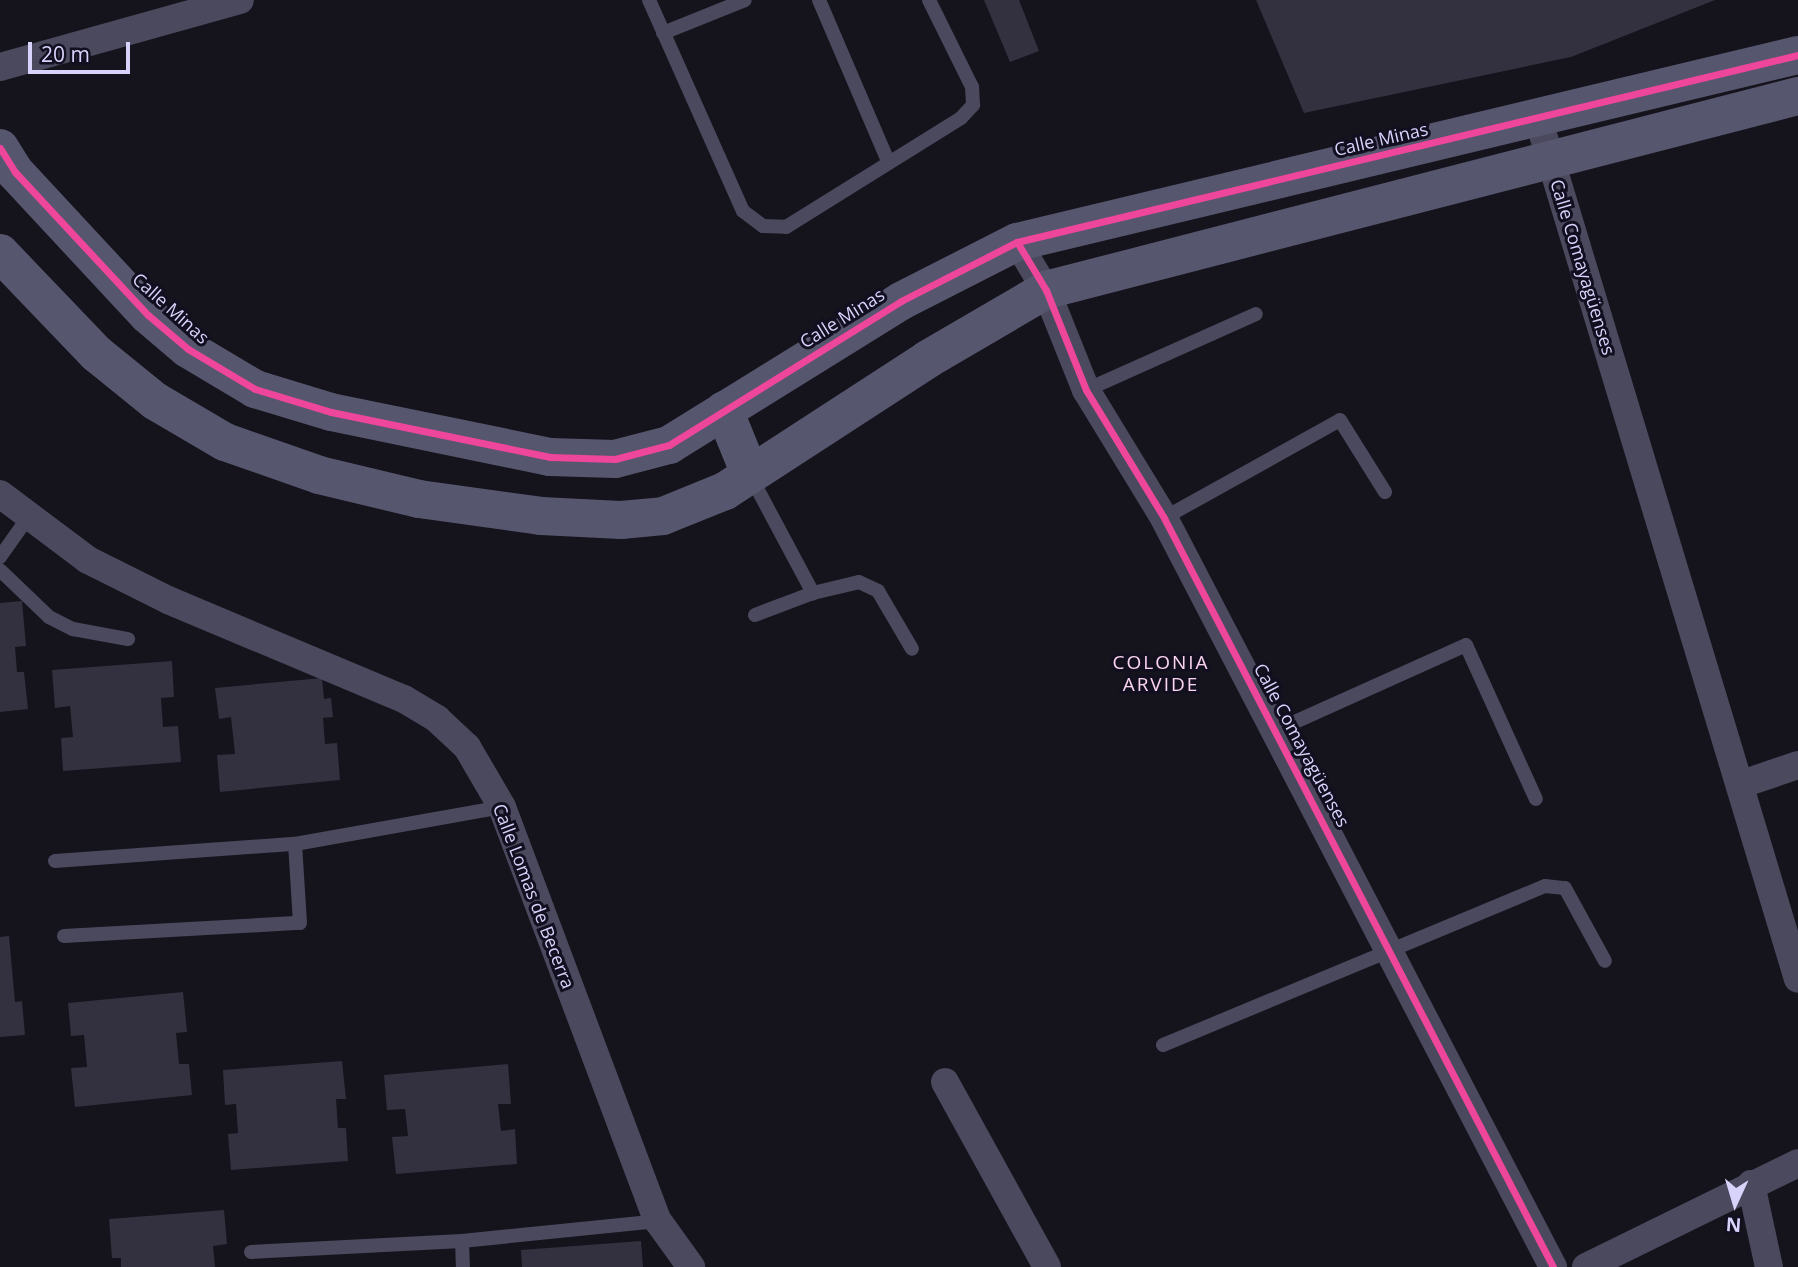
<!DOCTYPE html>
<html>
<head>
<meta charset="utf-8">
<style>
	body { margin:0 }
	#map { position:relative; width:1798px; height:1267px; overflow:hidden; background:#15131c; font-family:"Open Sans",sans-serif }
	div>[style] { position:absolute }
	.building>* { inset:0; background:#33313f }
	.lane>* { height:14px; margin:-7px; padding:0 7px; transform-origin:7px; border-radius:7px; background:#4a495d }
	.street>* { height:28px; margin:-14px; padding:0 14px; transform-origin:14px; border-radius:14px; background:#4a495d }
	.secondary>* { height:38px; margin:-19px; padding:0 19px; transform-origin:19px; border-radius:19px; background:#57566f }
	.cycleway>* { height:7px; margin:-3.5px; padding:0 3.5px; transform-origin:3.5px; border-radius:3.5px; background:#ed469a }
	span { translate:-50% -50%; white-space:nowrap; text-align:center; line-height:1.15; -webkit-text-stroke:6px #120f20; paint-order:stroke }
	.street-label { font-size:18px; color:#d7d3fb }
	.neighbourhood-label { font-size:19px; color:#fbd5ee; letter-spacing:2px }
	.north { position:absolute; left:1700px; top:1169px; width:70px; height:70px; -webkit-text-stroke:5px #120f20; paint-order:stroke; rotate:184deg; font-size:19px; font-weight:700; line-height:28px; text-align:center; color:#d7d3fb }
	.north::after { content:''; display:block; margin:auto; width:24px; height:32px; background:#d7d3fb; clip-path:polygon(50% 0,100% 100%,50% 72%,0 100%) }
	.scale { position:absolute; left:28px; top:42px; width:102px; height:32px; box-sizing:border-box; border:4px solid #d7d3fb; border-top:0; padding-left:9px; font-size:21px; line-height:24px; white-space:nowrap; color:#d7d3fb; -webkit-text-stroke:5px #120f20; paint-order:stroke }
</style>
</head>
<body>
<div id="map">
	<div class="building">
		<i style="clip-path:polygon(984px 0,1019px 0,1039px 51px,1010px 62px)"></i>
		<i style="clip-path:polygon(1256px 0,1715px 0,1571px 57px,1304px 113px)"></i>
		<i style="clip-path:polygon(22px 601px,26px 646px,15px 647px,17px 672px,24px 672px,28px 709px,0 712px,0 603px)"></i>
		<i style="clip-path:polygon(172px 661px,174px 697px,161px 698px,163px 727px,178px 726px,181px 762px,63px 771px,61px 738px,73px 737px,70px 706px,55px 708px,52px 670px)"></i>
		<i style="clip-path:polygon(322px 678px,324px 699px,331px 698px,333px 717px,323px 718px,325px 744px,337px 743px,340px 780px,220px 792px,217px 755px,235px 754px,231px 717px,219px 719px,215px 688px)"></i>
		<i style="clip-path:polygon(9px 936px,15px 1002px,22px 1001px,25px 1035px,0 1037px,0 937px)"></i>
		<i style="clip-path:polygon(183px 992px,187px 1032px,176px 1033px,179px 1064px,189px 1064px,192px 1095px,75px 1107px,71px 1068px,87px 1067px,84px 1035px,71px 1036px,68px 1003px)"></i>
		<i style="clip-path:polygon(342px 1061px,346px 1099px,336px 1099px,338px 1128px,346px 1128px,348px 1161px,231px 1170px,228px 1134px,238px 1133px,236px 1104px,225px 1105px,223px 1070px)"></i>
		<i style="clip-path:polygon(508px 1064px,511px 1104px,498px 1104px,501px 1131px,515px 1129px,517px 1164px,396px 1174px,392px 1137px,408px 1136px,405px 1109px,387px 1110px,384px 1075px)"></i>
		<i style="clip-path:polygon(224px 1210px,227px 1244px,213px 1246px,215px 1267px,121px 1267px,121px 1258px,112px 1258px,109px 1219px)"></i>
		<i style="clip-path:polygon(641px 1241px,643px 1267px,522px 1267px,521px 1250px)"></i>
	</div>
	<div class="lane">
		<i style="left:649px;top:0;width:231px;rotate:66deg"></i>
		<i style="left:743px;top:211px;width:25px;rotate:37deg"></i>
		<i style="left:763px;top:226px;width:23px;rotate:2deg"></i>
		<i style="left:786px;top:227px;width:206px;rotate:-31.9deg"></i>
		<i style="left:961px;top:118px;width:18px;rotate:-47deg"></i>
		<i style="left:973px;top:105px;width:18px;rotate:-93deg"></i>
		<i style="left:972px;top:87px;width:97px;rotate:-116.3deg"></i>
		<i style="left:819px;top:0;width:177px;rotate:66.8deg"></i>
		<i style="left:663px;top:33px;width:88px;rotate:-21.9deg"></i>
		<i style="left:1086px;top:390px;width:186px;rotate:-24.1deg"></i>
		<i style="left:751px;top:477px;width:132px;rotate:61.9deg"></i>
		<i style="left:1164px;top:518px;width:201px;rotate:-29.1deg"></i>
		<i style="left:1340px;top:420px;width:85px;rotate:58deg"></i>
		<i style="left:0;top:557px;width:50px;rotate:-54.7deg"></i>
		<i style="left:0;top:570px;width:68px;rotate:43.8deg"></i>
		<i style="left:49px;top:617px;width:27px;rotate:27deg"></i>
		<i style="left:73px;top:629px;width:56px;rotate:10.3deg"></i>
		<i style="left:755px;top:615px;width:62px;rotate:-20.8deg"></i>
		<i style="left:813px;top:593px;width:47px;rotate:-13.4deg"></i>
		<i style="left:859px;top:582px;width:21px;rotate:25deg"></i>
		<i style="left:878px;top:591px;width:67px;rotate:59.6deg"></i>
		<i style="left:1277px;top:730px;width:207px;rotate:-24.2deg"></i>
		<i style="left:1466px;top:645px;width:169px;rotate:65.6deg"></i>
		<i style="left:55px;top:861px;width:241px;rotate:-4.1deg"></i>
		<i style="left:295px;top:844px;width:210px;rotate:-10.1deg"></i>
		<i style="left:64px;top:936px;width:236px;rotate:-3.2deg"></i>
		<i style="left:300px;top:923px;width:79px;rotate:-93.6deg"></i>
		<i style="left:1163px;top:1045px;width:414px;rotate:-22.6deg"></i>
		<i style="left:1545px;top:886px;width:20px;rotate:6deg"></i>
		<i style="left:1565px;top:888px;width:83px;rotate:61.3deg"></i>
		<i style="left:462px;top:1241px;width:26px;rotate:88deg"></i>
		<i style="left:251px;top:1252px;width:211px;rotate:-3deg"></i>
		<i style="left:462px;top:1241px;width:197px;rotate:-5.8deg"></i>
	</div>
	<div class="street">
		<i style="left:0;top:67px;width:249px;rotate:-15.6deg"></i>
		<i style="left:1538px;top:118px;width:899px;rotate:73.2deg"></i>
		<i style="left:1017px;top:242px;width:56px;rotate:58.9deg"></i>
		<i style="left:1046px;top:290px;width:108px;rotate:68.2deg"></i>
		<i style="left:1086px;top:390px;width:150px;rotate:58.6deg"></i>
		<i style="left:1164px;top:518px;width:844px;rotate:62.55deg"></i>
		<i style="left:0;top:494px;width:110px;rotate:36.9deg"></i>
		<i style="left:88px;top:560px;width:89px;rotate:26.6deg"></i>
		<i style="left:168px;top:600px;width:256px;rotate:22.8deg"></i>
		<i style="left:404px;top:699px;width:39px;rotate:31deg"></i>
		<i style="left:437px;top:719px;width:41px;rotate:43deg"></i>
		<i style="left:467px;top:747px;width:69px;rotate:59.7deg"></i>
		<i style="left:502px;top:807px;width:442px;rotate:69.4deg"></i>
		<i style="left:658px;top:1221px;width:57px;rotate:54.3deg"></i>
		<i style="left:1742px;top:784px;width:59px;rotate:-18.7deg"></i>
		<i style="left:945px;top:1082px;width:211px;rotate:61.1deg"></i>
		<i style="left:1751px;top:1184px;width:85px;rotate:77.8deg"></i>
		<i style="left:1586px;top:1267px;width:236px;rotate:-26.1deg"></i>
	</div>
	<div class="secondary">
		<i style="left:0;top:148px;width:28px;rotate:58deg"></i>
		<i style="left:15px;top:172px;width:195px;rotate:47.1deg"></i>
		<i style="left:148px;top:315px;width:52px;rotate:40.4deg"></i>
		<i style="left:188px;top:349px;width:78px;rotate:30.8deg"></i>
		<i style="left:255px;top:389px;width:79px;rotate:16.8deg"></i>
		<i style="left:331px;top:412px;width:224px;rotate:11.6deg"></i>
		<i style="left:550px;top:457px;width:65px;rotate:1.8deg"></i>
		<i style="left:615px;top:459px;width:56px;rotate:-14.5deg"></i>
		<i style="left:669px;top:445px;width:273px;rotate:-31.8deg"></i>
		<i style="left:901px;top:301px;width:130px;rotate:-27deg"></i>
		<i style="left:1017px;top:242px;width:803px;rotate:-13.47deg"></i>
		<i style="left:0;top:253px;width:140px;rotate:46.2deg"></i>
		<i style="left:97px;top:354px;width:75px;rotate:39deg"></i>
		<i style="left:155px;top:401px;width:81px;rotate:30.4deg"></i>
		<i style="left:225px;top:442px;width:100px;rotate:19.3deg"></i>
		<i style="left:319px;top:475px;width:103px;rotate:13.5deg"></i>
		<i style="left:419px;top:499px;width:123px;rotate:7.9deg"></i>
		<i style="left:541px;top:516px;width:80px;rotate:2.9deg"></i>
		<i style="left:621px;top:520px;width:42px;rotate:-5.4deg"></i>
		<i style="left:663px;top:516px;width:67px;rotate:-22deg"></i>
		<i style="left:725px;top:491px;width:242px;rotate:-33deg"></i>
		<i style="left:928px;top:359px;width:137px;rotate:-30.3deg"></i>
		<i style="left:1046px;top:290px;width:777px;rotate:-14.47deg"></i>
		<i style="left:724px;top:410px;width:69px;rotate:67.9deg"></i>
	</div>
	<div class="cycleway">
		<i style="left:0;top:148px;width:28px;rotate:58deg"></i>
		<i style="left:15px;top:172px;width:195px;rotate:47.1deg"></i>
		<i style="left:148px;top:315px;width:52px;rotate:40.4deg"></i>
		<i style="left:188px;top:349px;width:78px;rotate:30.8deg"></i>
		<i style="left:255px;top:389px;width:79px;rotate:16.8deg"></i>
		<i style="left:331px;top:412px;width:224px;rotate:11.6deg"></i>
		<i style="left:550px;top:457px;width:65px;rotate:1.8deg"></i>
		<i style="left:615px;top:459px;width:56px;rotate:-14.5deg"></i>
		<i style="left:669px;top:445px;width:273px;rotate:-31.8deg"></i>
		<i style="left:901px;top:301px;width:130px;rotate:-27deg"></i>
		<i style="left:1017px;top:242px;width:803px;rotate:-13.47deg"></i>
		<i style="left:1017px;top:242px;width:56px;rotate:58.9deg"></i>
		<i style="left:1046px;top:290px;width:108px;rotate:68.2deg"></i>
		<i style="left:1086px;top:390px;width:150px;rotate:58.6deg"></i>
		<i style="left:1164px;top:518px;width:844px;rotate:62.55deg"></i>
	</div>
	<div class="street-label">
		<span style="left:1381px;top:139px;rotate:-13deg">Calle Minas</span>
		<span style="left:1583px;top:267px;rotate:73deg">Calle Comayagüenses</span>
		<span style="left:171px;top:308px;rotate:42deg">Calle Minas</span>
		<span style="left:842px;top:318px;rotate:-32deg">Calle Minas</span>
		<span style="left:1302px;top:745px;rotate:62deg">Calle Comayagüenses</span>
		<span style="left:534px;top:896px;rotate:69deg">Calle Lomas de Becerra</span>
	</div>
	<div class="neighbourhood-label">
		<span style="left:1161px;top:674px">COLONIA<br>ARVIDE</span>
	</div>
	<div class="north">N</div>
	<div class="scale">20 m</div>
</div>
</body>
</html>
